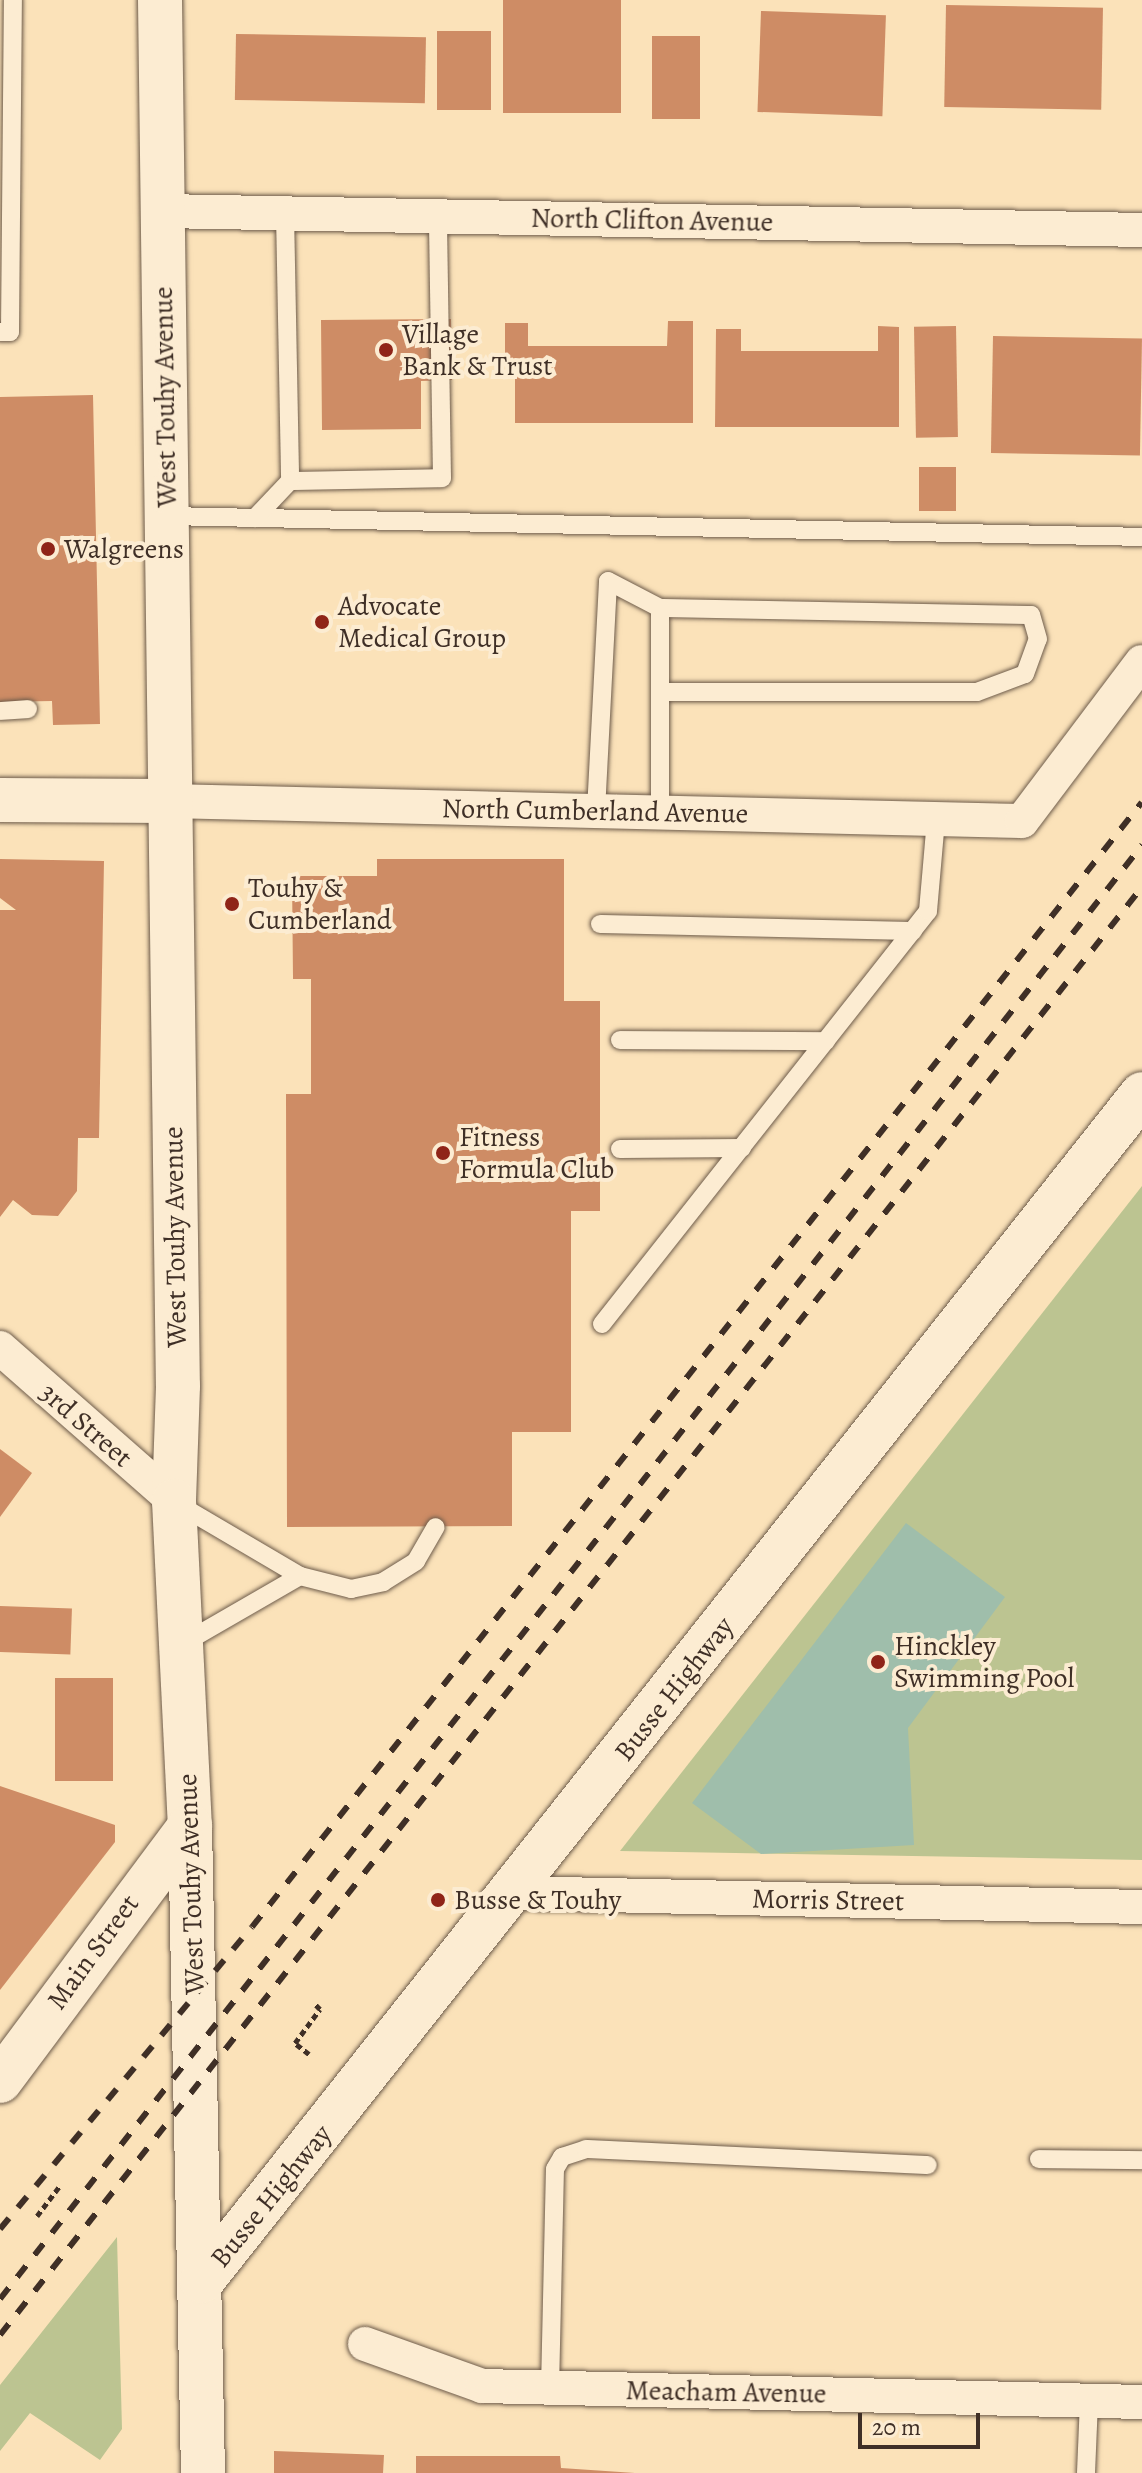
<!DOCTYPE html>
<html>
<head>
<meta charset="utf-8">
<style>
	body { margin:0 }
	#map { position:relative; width:1142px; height:2473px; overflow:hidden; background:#fbe2b9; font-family:Alegreya,serif }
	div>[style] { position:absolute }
	.green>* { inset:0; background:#bcc491 }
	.water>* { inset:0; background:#9fbeab }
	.building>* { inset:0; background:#ce8c65; transform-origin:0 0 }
	.path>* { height:5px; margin-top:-2.5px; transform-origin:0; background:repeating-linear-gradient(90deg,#3f2f26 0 6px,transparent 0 10px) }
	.roads { filter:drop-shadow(0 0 2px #6e5c4b) drop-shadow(0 0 2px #6e5c4b) }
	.service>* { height:18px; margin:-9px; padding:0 9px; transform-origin:9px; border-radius:9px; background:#fcecd2 }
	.minor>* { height:34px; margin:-17px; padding:0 17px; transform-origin:17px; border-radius:17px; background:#fcecd2 }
	.tertiary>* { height:44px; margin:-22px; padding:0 22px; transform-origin:22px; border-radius:22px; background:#fcecd2 }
	.secondary>* { height:44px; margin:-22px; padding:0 22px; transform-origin:22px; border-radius:22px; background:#fcecd2 }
	.rail>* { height:6px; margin-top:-3px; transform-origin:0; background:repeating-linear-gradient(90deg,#3f2f26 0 14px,transparent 0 28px) }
	.dots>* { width:22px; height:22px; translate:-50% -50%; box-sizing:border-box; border:4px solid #fcecd2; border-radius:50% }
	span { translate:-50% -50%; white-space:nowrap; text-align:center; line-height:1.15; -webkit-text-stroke:8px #fcecd2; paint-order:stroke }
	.street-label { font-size:28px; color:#3f2f26 }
	.poi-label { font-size:28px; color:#3f2f26 }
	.left { translate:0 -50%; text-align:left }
	.scale { position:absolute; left:858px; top:2413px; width:122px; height:36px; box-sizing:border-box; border:4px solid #3f2f26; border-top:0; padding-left:10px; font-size:24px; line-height:28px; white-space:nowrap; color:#3f2f26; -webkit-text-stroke:6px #fcecd2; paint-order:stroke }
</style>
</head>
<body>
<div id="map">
	<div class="green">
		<i style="clip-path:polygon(1142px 1186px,1142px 1860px,620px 1851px)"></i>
		<i style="clip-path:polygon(117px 2237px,122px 2429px,100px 2460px,30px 2413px,0 2451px,0 2385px)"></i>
	</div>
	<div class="water">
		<i style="clip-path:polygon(906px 1523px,1005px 1597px,908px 1728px,914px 1845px,761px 1854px,692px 1803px)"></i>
	</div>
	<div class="building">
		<i style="left:503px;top:0;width:118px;height:113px"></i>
		<i style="left:946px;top:5px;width:157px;height:102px;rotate:1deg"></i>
		<i style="left:761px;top:11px;width:125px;height:101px;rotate:2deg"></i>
		<i style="left:437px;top:31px;width:54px;height:79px"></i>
		<i style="left:236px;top:34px;width:190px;height:66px;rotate:1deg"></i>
		<i style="left:652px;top:36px;width:48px;height:83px"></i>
		<i style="clip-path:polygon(451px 319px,452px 380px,421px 381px,421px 429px,322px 430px,321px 320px)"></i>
		<i style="clip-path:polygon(668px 321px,693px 321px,693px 423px,515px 423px,515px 363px,505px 363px,505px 323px,528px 323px,528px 346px,667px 346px)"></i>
		<i style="clip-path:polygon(878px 326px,899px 327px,899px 427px,715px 427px,716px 329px,741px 329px,741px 351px,878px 351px)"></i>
		<i style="left:956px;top:326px;width:111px;height:42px;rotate:89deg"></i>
		<i style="left:993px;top:336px;width:149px;height:117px;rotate:1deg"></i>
		<i style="clip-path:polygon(93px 395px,100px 724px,53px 725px,52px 701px,0 702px,0 397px)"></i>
		<i style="left:919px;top:467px;width:37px;height:44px"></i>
		<i style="clip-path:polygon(0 859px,104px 861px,99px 1138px,78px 1138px,77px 1191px,58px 1216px,32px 1215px,13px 1200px,0 1217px,0 910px,16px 910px,0 898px)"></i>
		<i style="clip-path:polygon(377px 859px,564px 859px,564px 1001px,600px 1001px,600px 1211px,571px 1211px,571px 1432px,512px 1432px,512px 1526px,287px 1527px,286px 1094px,311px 1094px,311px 979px,293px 979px,292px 876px,377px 876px)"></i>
		<i style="clip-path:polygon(0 1449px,32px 1473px,0 1517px)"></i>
		<i style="left:0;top:1606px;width:72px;height:46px;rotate:2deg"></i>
		<i style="left:55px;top:1678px;width:58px;height:103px"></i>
		<i style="clip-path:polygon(0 1786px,115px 1825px,115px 1842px,0 1990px)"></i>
		<i style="clip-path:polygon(274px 2451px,384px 2455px,383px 2473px,274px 2473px)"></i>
		<i style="clip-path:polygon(416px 2456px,560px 2456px,561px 2468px,635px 2473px,416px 2473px)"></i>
	</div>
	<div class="path">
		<i style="left:309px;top:2054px;width:18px;rotate:-142deg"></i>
		<i style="left:295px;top:2043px;width:42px;rotate:-53.7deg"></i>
		<i style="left:320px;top:2009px;width:6px;rotate:-135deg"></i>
		<i style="left:37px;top:2216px;width:38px;rotate:-53deg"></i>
	</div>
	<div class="roads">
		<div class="service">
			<i style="left:285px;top:213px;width:268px;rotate:88.9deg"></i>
			<i style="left:290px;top:481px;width:152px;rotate:-1.1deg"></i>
			<i style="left:442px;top:478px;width:262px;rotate:-90.9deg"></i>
			<i style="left:0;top:332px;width:10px"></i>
			<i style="left:10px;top:332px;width:332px;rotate:-89.5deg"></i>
			<i style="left:167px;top:516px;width:975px;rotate:1.23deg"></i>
			<i style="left:255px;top:518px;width:51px;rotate:-46.6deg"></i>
			<i style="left:660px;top:692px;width:317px"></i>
			<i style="left:977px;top:692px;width:51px;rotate:-20.6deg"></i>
			<i style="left:1025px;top:674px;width:37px;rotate:-70deg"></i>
			<i style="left:1038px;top:639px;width:25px;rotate:-106deg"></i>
			<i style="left:1031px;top:615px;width:371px;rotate:-178.9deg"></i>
			<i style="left:660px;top:608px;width:205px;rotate:90deg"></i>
			<i style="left:0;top:711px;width:28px;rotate:-4deg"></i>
			<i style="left:596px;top:811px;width:230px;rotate:-87deg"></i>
			<i style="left:608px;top:581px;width:59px;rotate:27.4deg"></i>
			<i style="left:600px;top:924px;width:313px;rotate:1.3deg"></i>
			<i style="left:620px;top:1040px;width:206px;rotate:0.3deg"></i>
			<i style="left:620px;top:1149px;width:122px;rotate:-0.5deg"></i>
			<i style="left:602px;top:1324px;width:526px;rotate:-51.71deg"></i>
			<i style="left:928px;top:911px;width:92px;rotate:-85deg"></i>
			<i style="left:176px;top:1503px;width:144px;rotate:30.5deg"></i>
			<i style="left:300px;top:1576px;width:134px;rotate:150deg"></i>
			<i style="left:300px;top:1576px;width:53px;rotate:14.3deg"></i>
			<i style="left:351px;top:1589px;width:33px;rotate:-12deg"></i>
			<i style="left:383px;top:1582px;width:39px;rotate:-32deg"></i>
			<i style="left:416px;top:1561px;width:39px;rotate:-60deg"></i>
			<i style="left:1039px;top:2159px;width:103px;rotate:0.6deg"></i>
			<i style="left:550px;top:2388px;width:219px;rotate:-88.7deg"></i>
			<i style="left:555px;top:2169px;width:14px;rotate:-60deg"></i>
			<i style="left:562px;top:2157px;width:25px;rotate:-18deg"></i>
			<i style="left:586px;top:2149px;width:342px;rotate:2.7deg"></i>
			<i style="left:1086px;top:2473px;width:72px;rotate:-87.6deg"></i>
		</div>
		<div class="minor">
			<i style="left:163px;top:211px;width:979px;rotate:1.11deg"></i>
			<i style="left:168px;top:801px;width:854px;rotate:1.34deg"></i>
			<i style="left:1022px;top:821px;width:199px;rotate:-53deg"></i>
			<i style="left:0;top:1348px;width:232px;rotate:41.3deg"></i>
			<i style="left:514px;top:1893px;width:628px;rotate:1.28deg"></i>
			<i style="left:365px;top:2344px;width:124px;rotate:19.7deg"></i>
			<i style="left:482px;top:2386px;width:660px;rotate:1.39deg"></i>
		</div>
		<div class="tertiary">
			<i style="left:0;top:800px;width:168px;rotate:0.3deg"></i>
			<i style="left:0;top:2081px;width:318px;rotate:-53.3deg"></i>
		</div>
		<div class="secondary">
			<i style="left:160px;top:0;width:1386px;rotate:89.26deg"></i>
			<i style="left:178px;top:1386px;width:115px;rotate:92deg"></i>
			<i style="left:174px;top:1501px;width:325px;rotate:87.2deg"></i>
			<i style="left:190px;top:1826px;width:647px;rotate:88.85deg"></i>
			<i style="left:202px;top:2281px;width:1514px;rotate:-51.62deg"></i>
		</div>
	</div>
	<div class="rail">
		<i style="left:0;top:2229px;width:393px;rotate:-50.2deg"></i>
		<i style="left:252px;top:1927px;width:1434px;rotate:-51.65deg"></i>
		<i style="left:0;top:2299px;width:1849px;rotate:-51.85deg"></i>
		<i style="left:0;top:2335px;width:1844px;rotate:-51.74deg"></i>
	</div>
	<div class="dots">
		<i style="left:386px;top:350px;background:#8f2418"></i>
		<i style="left:48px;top:549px;background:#8f2418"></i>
		<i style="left:322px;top:622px;background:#8f2418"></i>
		<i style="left:232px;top:904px;background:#8f2418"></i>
		<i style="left:443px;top:1153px;background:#8f2418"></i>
		<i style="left:878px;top:1662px;background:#8f2418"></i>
		<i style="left:438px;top:1900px;background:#8f2418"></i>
	</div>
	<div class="street-label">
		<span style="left:652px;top:220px;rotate:1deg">North Clifton Avenue</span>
		<span style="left:165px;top:397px;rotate:-91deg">West Touhy Avenue</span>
		<span style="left:595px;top:811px;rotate:1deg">North Cumberland Avenue</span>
		<span style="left:175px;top:1237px;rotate:-91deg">West Touhy Avenue</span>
		<span style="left:86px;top:1425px;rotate:41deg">3rd Street</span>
		<span style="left:674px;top:1689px;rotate:-52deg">Busse Highway</span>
		<span style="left:191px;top:1884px;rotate:-92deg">West Touhy Avenue</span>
		<span style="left:828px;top:1900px;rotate:1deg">Morris Street</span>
		<span style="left:93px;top:1952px;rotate:-54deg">Main Street</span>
		<span style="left:271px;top:2196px;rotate:-51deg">Busse Highway</span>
		<span style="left:726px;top:2392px;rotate:1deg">Meacham Avenue</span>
	</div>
	<div class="poi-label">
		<span class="left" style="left:402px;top:350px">Village<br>Bank &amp; Trust</span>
		<span class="left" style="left:64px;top:549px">Walgreens</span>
		<span class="left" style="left:338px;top:622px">Advocate<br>Medical Group</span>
		<span class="left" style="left:248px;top:904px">Touhy &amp;<br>Cumberland</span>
		<span class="left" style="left:459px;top:1153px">Fitness<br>Formula Club</span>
		<span class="left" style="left:894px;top:1662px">Hinckley<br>Swimming Pool</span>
		<span class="left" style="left:454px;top:1900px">Busse &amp; Touhy</span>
	</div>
	<div class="scale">20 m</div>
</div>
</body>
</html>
